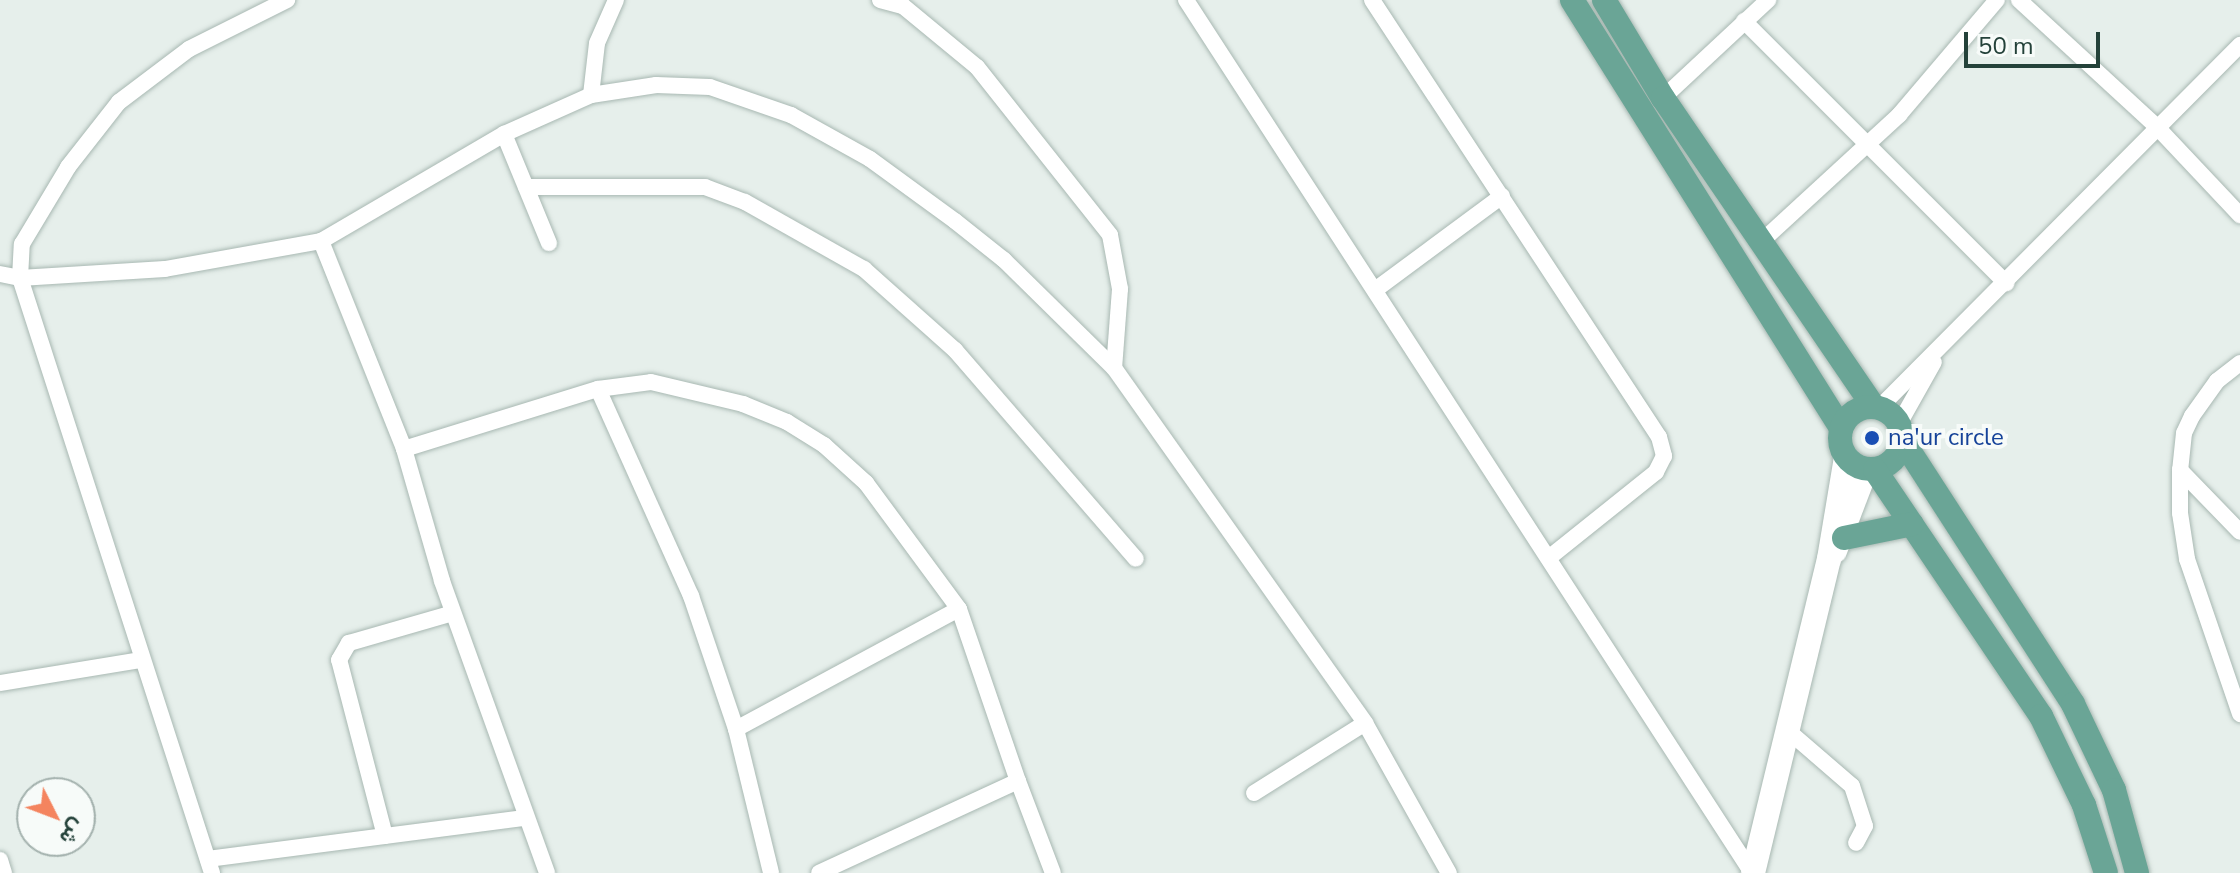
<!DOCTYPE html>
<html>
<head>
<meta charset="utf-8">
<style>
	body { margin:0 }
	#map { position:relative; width:2240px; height:873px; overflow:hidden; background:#e6efeb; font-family:"Nunito Sans",Vazirmatn,sans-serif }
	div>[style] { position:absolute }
	.roads { filter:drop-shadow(0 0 2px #a8b8b2) drop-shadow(0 0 2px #a8b8b2) }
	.street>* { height:16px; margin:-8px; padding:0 8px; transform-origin:8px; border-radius:8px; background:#fff }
	.secondary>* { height:24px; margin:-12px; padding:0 12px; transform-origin:12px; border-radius:12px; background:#fff }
	.primary>* { height:24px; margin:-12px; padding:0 12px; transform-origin:12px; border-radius:12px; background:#6aa596 }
	.primary>.ring { margin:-12px; padding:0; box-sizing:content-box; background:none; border:24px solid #6aa596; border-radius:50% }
	.dots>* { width:22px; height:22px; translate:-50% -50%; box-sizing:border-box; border:4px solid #f7fbf9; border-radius:50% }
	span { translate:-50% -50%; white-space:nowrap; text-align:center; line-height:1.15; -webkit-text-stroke:8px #f7fbf9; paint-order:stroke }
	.transit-label { font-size:24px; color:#164399 }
	.left { translate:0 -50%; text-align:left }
	.north { position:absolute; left:16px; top:777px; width:80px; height:80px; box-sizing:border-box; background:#f7fbf9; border:2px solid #a3b1ad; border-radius:50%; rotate:132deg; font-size:22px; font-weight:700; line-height:32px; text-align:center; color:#24423a }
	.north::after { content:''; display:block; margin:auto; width:28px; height:36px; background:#f4845f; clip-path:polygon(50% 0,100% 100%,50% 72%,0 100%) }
	.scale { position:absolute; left:1964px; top:32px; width:136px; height:36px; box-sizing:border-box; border:4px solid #24423a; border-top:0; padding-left:10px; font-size:24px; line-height:28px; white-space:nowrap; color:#24423a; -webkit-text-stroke:6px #f7fbf9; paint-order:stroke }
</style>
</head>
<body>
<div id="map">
	<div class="roads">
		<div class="street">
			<i style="left:880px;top:0;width:24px;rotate:15deg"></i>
			<i style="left:903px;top:6px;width:96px;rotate:39.5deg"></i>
			<i style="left:977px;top:67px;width:214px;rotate:51.6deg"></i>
			<i style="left:1110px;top:235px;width:55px;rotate:79.5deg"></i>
			<i style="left:1120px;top:289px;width:79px;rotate:94.3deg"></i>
			<i style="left:1186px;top:0;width:1040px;rotate:57.04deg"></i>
			<i style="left:1372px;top:0;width:523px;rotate:56.71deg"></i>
			<i style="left:1659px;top:437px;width:20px;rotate:75deg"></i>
			<i style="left:1664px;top:456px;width:18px;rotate:117deg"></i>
			<i style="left:1656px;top:472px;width:136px;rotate:141.3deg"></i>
			<i style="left:2019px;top:0;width:189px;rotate:42.6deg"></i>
			<i style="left:2158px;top:128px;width:120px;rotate:46.7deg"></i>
			<i style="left:1744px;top:21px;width:371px;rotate:45deg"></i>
			<i style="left:591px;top:95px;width:52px;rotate:-83.4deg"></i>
			<i style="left:597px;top:43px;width:47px;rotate:-66.2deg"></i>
			<i style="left:1663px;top:98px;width:144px;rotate:-43deg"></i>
			<i style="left:504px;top:134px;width:118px;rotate:67.6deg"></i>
			<i style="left:526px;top:187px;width:179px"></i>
			<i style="left:705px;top:187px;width:43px;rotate:20.6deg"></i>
			<i style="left:745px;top:202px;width:137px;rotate:29.4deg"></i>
			<i style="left:864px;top:269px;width:122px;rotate:41.7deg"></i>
			<i style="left:955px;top:350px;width:276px;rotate:49.1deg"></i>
			<i style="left:321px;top:241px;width:224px;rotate:68.2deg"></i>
			<i style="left:404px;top:449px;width:137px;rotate:73.9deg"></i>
			<i style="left:442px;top:581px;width:310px;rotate:70.2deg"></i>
			<i style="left:1761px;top:242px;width:188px;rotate:-42.6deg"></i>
			<i style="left:1899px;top:115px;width:151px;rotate:-49.6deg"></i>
			<i style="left:0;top:274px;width:20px;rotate:11deg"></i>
			<i style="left:20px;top:278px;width:145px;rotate:-3.6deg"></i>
			<i style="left:165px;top:269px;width:158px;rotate:-10.2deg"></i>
			<i style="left:321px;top:241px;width:212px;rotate:-30.3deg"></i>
			<i style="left:504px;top:134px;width:95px;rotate:-24.1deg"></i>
			<i style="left:591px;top:95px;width:66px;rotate:-8.7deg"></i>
			<i style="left:656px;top:85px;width:54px;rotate:2.1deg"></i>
			<i style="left:710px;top:87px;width:86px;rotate:19.1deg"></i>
			<i style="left:791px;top:115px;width:90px;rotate:29.1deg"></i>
			<i style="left:870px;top:159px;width:105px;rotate:36.1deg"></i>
			<i style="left:955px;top:221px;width:63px;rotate:38.5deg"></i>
			<i style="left:1004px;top:260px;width:154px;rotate:44.5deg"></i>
			<i style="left:1114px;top:368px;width:435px;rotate:54.7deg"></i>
			<i style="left:1365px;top:723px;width:172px;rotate:60.8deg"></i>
			<i style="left:1375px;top:290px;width:158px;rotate:-36.5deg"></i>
			<i style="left:2240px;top:363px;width:29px;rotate:142deg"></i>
			<i style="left:2217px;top:381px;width:43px;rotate:125.5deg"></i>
			<i style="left:2192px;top:416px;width:19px;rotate:115deg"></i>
			<i style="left:2184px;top:433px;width:37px;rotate:96deg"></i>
			<i style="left:2180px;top:470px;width:86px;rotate:45.9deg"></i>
			<i style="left:598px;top:389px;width:227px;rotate:65.8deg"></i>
			<i style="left:691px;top:596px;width:140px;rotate:71.3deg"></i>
			<i style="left:736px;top:729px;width:148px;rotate:76.3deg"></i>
			<i style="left:1880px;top:407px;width:511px;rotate:-45.16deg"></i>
			<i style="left:1899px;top:424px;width:71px;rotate:-60.6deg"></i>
			<i style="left:404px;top:449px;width:203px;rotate:-17.2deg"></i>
			<i style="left:598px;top:389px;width:53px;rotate:-7.5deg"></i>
			<i style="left:651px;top:382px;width:95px;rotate:13.4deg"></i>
			<i style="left:743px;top:404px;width:48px;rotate:22.2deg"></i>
			<i style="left:787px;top:422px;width:44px;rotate:31.9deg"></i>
			<i style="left:824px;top:445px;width:57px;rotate:42.1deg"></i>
			<i style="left:866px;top:483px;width:157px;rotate:53.6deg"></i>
			<i style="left:959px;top:609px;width:182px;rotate:71.1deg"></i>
			<i style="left:1018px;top:781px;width:219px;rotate:155.2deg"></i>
			<i style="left:2180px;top:470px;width:43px;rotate:90deg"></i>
			<i style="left:2180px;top:513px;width:47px;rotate:81.3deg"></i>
			<i style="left:2187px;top:559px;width:164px;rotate:71.1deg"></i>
			<i style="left:0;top:683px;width:143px;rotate:-9.3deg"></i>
			<i style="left:736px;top:729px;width:253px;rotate:-28.3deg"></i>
			<i style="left:1786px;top:729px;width:87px;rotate:40.8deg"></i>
			<i style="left:1852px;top:786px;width:42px;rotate:72deg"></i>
			<i style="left:1865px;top:826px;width:19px;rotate:118deg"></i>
			<i style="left:1018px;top:781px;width:98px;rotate:69.2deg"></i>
			<i style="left:1254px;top:793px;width:131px;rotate:-32.2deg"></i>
			<i style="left:385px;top:836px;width:182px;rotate:-104.6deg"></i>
			<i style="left:339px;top:660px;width:20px;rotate:-60deg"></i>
			<i style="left:349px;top:643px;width:108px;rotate:-16.1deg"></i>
			<i style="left:208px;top:859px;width:319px;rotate:-7.4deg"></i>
			<i style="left:0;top:860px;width:14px;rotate:73deg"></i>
			<i style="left:212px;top:873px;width:625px;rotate:-107.88deg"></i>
			<i style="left:20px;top:278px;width:34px;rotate:-87deg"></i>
			<i style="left:22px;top:244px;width:90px;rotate:-59.1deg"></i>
			<i style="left:68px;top:167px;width:83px;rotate:-51.9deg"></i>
			<i style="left:119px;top:102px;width:88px;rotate:-37.1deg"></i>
			<i style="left:189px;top:49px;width:110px;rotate:-26.6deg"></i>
		</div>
		<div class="secondary">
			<i style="left:1835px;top:551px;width:87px;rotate:-69.1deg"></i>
			<i style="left:1753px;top:873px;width:323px;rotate:-76.4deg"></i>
			<i style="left:1829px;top:559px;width:103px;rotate:-80.5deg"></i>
		</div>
		<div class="primary">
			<i style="left:1572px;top:0;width:506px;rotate:57.85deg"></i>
			<i style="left:1604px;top:0;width:114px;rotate:59deg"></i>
			<i style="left:1663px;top:98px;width:373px;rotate:55.7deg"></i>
			<i class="ring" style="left:1840px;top:407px;width:38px;height:38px"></i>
			<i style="left:1903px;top:441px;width:313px;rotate:57.1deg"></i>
			<i style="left:2073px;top:704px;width:95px;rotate:64.5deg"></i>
			<i style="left:2114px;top:790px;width:86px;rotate:74.5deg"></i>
			<i style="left:1875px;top:470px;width:297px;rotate:56deg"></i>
			<i style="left:2041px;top:716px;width:99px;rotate:64.2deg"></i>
			<i style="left:2084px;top:805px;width:71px;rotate:72.1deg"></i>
			<i style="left:1844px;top:538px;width:69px;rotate:-11.6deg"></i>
		</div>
	</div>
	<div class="dots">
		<i style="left:1872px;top:438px;background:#1a4fb4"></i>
	</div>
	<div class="transit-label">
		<span class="left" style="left:1888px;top:438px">na'ur circle</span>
	</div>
	<div class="north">ش</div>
	<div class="scale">50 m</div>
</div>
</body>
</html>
